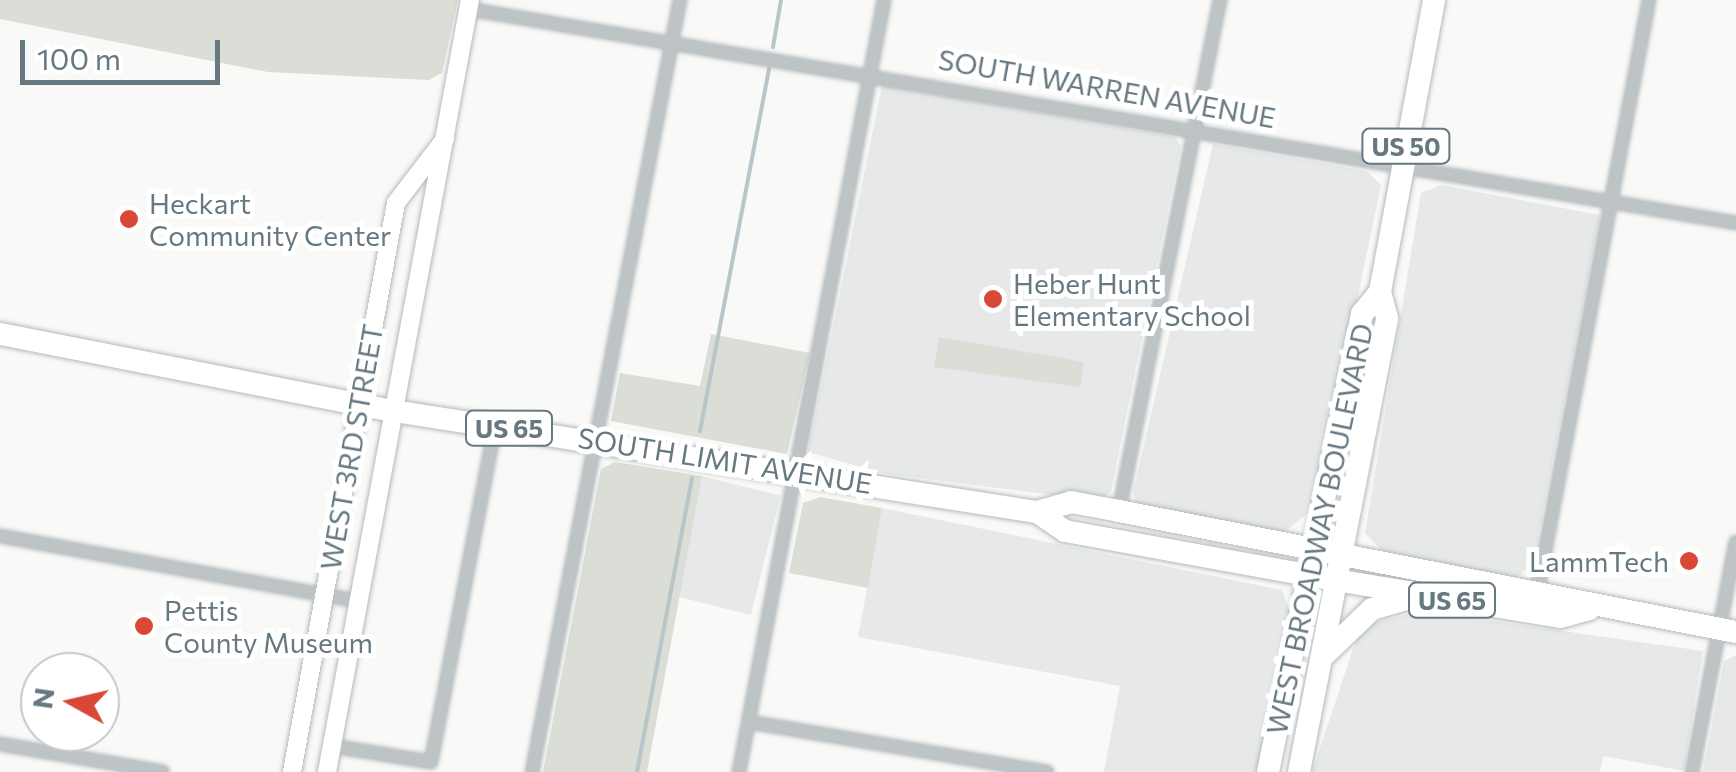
<!DOCTYPE html>
<html>
<head>
<meta charset="utf-8">
<style>
	body { margin:0 }
	#map { position:relative; width:1736px; height:772px; overflow:hidden; background:#f9f9f7; font-family:Commissioner,sans-serif }
	div>[style] { position:absolute }
	.built>* { inset:0; background:#e7e9e8; transform-origin:0 0 }
	.green>* { inset:0; background:#daded6 }
	.stream>* { height:4px; margin:-2px; padding:0 2px; transform-origin:2px; border-radius:2px; background:#b9c6c9 }
	.roads { filter:drop-shadow(0 0 2px #b3babd) drop-shadow(0 0 2px #b3babd) }
	.street>* { height:12px; margin:-6px; padding:0 6px; transform-origin:6px; border-radius:6px; background:#bec4c6 }
	.secondary>* { height:18px; margin:-9px; padding:0 9px; transform-origin:9px; border-radius:9px; background:#fff }
	.highway>* { height:22px; margin:-11px; padding:0 11px; transform-origin:11px; border-radius:11px; background:#fff }
	.dots>* { width:28px; height:28px; translate:-50% -50%; box-sizing:border-box; border:5px solid #fff; border-radius:50% }
	span { translate:-50% -50%; white-space:nowrap; text-align:center; line-height:1.15; -webkit-text-stroke:10px #fff; paint-order:stroke }
	.shield-label span { padding:2px 8px; background:#fff; border:2px solid; border-radius:8px; -webkit-text-stroke-width:0 }
	.shield-label { font-size:25px; color:#667880; font-weight:700 }
	.street-label { font-size:28px; color:#667880 }
	.poi-label { font-size:28px; color:#667880 }
	.left { translate:0 -50%; text-align:left }
	.right { translate:-100% -50%; text-align:right }
	.north { position:absolute; left:20px; top:652px; width:100px; height:100px; box-sizing:border-box; background:#fff; border:2px solid #c2c9cc; border-radius:50%; rotate:278deg; font-size:28px; font-weight:700; line-height:40px; text-align:center; color:#667880 }
	.north::after { content:''; display:block; margin:auto; width:35px; height:45px; background:#d94837; clip-path:polygon(50% 0,100% 100%,50% 72%,0 100%) }
	.scale { position:absolute; left:20px; top:40px; width:200px; height:45px; box-sizing:border-box; border:5px solid #667880; border-top:0; padding-left:12px; font-size:30px; line-height:35px; white-space:nowrap; color:#667880; -webkit-text-stroke:8px #fff; paint-order:stroke }
</style>
</head>
<body>
<div id="map">
	<div class="built">
		<i style="clip-path:polygon(882px 85px,1175px 137px,1181px 146px,1111px 491px,1100px 501px,887px 474px,808px 452px)"></i>
		<i style="clip-path:polygon(1213px 144px,1367px 171px,1381px 185px,1314px 508px,1281px 535px,1137px 506px,1133px 493px)"></i>
		<i style="clip-path:polygon(1441px 185px,1600px 215px,1533px 563px,1517px 577px,1383px 552px,1365px 533px,1421px 193px)"></i>
		<i style="left:702px;top:476px;width:81px;height:123px;rotate:14deg"></i>
		<i style="clip-path:polygon(882px 508px,1282px 590px,1291px 615px,1262px 772px,1104px 772px,1120px 686px,858px 637px)"></i>
		<i style="clip-path:polygon(1422px 611px,1703px 651px,1684px 771px,1603px 756px,1600px 772px,1312px 772px,1357px 637px,1375px 622px)"></i>
		<i style="clip-path:polygon(1736px 655px,1736px 772px,1703px 772px,1724px 661px)"></i>
	</div>
	<div class="green">
		<i style="clip-path:polygon(0 0,458px 0,442px 73px,429px 80px,268px 72px,0 19px)"></i>
		<i style="clip-path:polygon(711px 334px,810px 353px,787px 454px,611px 421px,620px 373px,700px 386px)"></i>
		<i style="clip-path:polygon(939px 337px,1084px 362px,1080px 387px,934px 367px)"></i>
		<i style="clip-path:polygon(615px 462px,702px 476px,647px 772px,543px 772px,601px 469px)"></i>
		<i style="clip-path:polygon(820px 497px,882px 508px,868px 588px,789px 573px,803px 503px)"></i>
	</div>
	<div class="stream">
		<i style="left:773px;top:47px;width:48px;rotate:-80.3deg"></i>
		<i style="left:700px;top:431px;width:369px;rotate:-79.2deg"></i>
		<i style="left:637px;top:772px;width:299px;rotate:-79.4deg"></i>
	</div>
	<div class="roads">
		<div class="street">
			<i style="left:468px;top:9px;width:1286px;rotate:9.58deg"></i>
			<i style="left:1119px;top:511px;width:521px;rotate:-78.82deg"></i>
			<i style="left:0;top:536px;width:365px;rotate:10.3deg"></i>
			<i style="left:1538px;top:588px;width:598px;rotate:-79.31deg"></i>
			<i style="left:749px;top:722px;width:302px;rotate:9.5deg"></i>
			<i style="left:0;top:744px;width:165px;rotate:9.7deg"></i>
			<i style="left:332px;top:746px;width:100px;rotate:9.2deg"></i>
			<i style="left:431px;top:762px;width:342px;rotate:-79.2deg"></i>
			<i style="left:532px;top:772px;width:786px;rotate:-79.15deg"></i>
			<i style="left:739px;top:772px;width:785px;rotate:-79.36deg"></i>
			<i style="left:1692px;top:772px;width:234px;rotate:-79.2deg"></i>
		</div>
		<div class="secondary">
			<i style="left:292px;top:772px;width:578px;rotate:-79.64deg"></i>
			<i style="left:396px;top:203px;width:81px;rotate:-52.6deg"></i>
			<i style="left:327px;top:772px;width:785px;rotate:-79.51deg"></i>
		</div>
		<div class="highway">
			<i style="left:0;top:334px;width:401px;rotate:11.1deg"></i>
			<i style="left:394px;top:411px;width:651px;rotate:8.93deg"></i>
			<i style="left:1037px;top:512px;width:35px;rotate:-16deg"></i>
			<i style="left:1071px;top:502px;width:49px;rotate:10.6deg"></i>
			<i style="left:1119px;top:511px;width:629px;rotate:11.1deg"></i>
			<i style="left:1037px;top:512px;width:34px;rotate:34deg"></i>
			<i style="left:1065px;top:531px;width:274px;rotate:10.3deg"></i>
			<i style="left:1335px;top:580px;width:228px;rotate:9.3deg"></i>
			<i style="left:1560px;top:617px;width:30px;rotate:-15deg"></i>
			<i style="left:1322px;top:657px;width:69px;rotate:-43.8deg"></i>
			<i style="left:1372px;top:609px;width:44px;rotate:-15.9deg"></i>
			<i style="left:1268px;top:772px;width:468px;rotate:-78.4deg"></i>
			<i style="left:1362px;top:314px;width:28px;rotate:-51deg"></i>
			<i style="left:1299px;top:772px;width:462px;rotate:-79deg"></i>
			<i style="left:1387px;top:318px;width:27px;rotate:-105deg"></i>
			<i style="left:1380px;top:292px;width:297px;rotate:-79.5deg"></i>
		</div>
	</div>
	<div class="dots">
		<i style="left:129px;top:219px;background:#d94837"></i>
		<i style="left:993px;top:299px;background:#d94837"></i>
		<i style="left:1689px;top:561px;background:#d94837"></i>
		<i style="left:144px;top:626px;background:#d94837"></i>
	</div>
	<div class="shield-label">
		<span style="left:1406px;top:146px">US 50</span>
		<span style="left:509px;top:428px">US 65</span>
		<span style="left:1452px;top:600px">US 65</span>
	</div>
	<div class="street-label">
		<span style="left:1107px;top:88px;rotate:10deg">SOUTH WARREN AVENUE</span>
		<span style="left:351px;top:447px;rotate:-80deg">WEST 3RD STREET</span>
		<span style="left:725px;top:460px;rotate:9deg">SOUTH LIMIT AVENUE</span>
		<span style="left:1319px;top:529px;rotate:-78deg">WEST BROADWAY BOULEVARD</span>
	</div>
	<div class="poi-label">
		<span class="left" style="left:149px;top:219px">Heckart<br>Community Center</span>
		<span class="left" style="left:1013px;top:299px">Heber Hunt<br>Elementary School</span>
		<span class="right" style="left:1669px;top:561px">LammTech</span>
		<span class="left" style="left:164px;top:626px">Pettis<br>County Museum</span>
	</div>
	<div class="north">N</div>
	<div class="scale">100 m</div>
</div>
</body>
</html>
